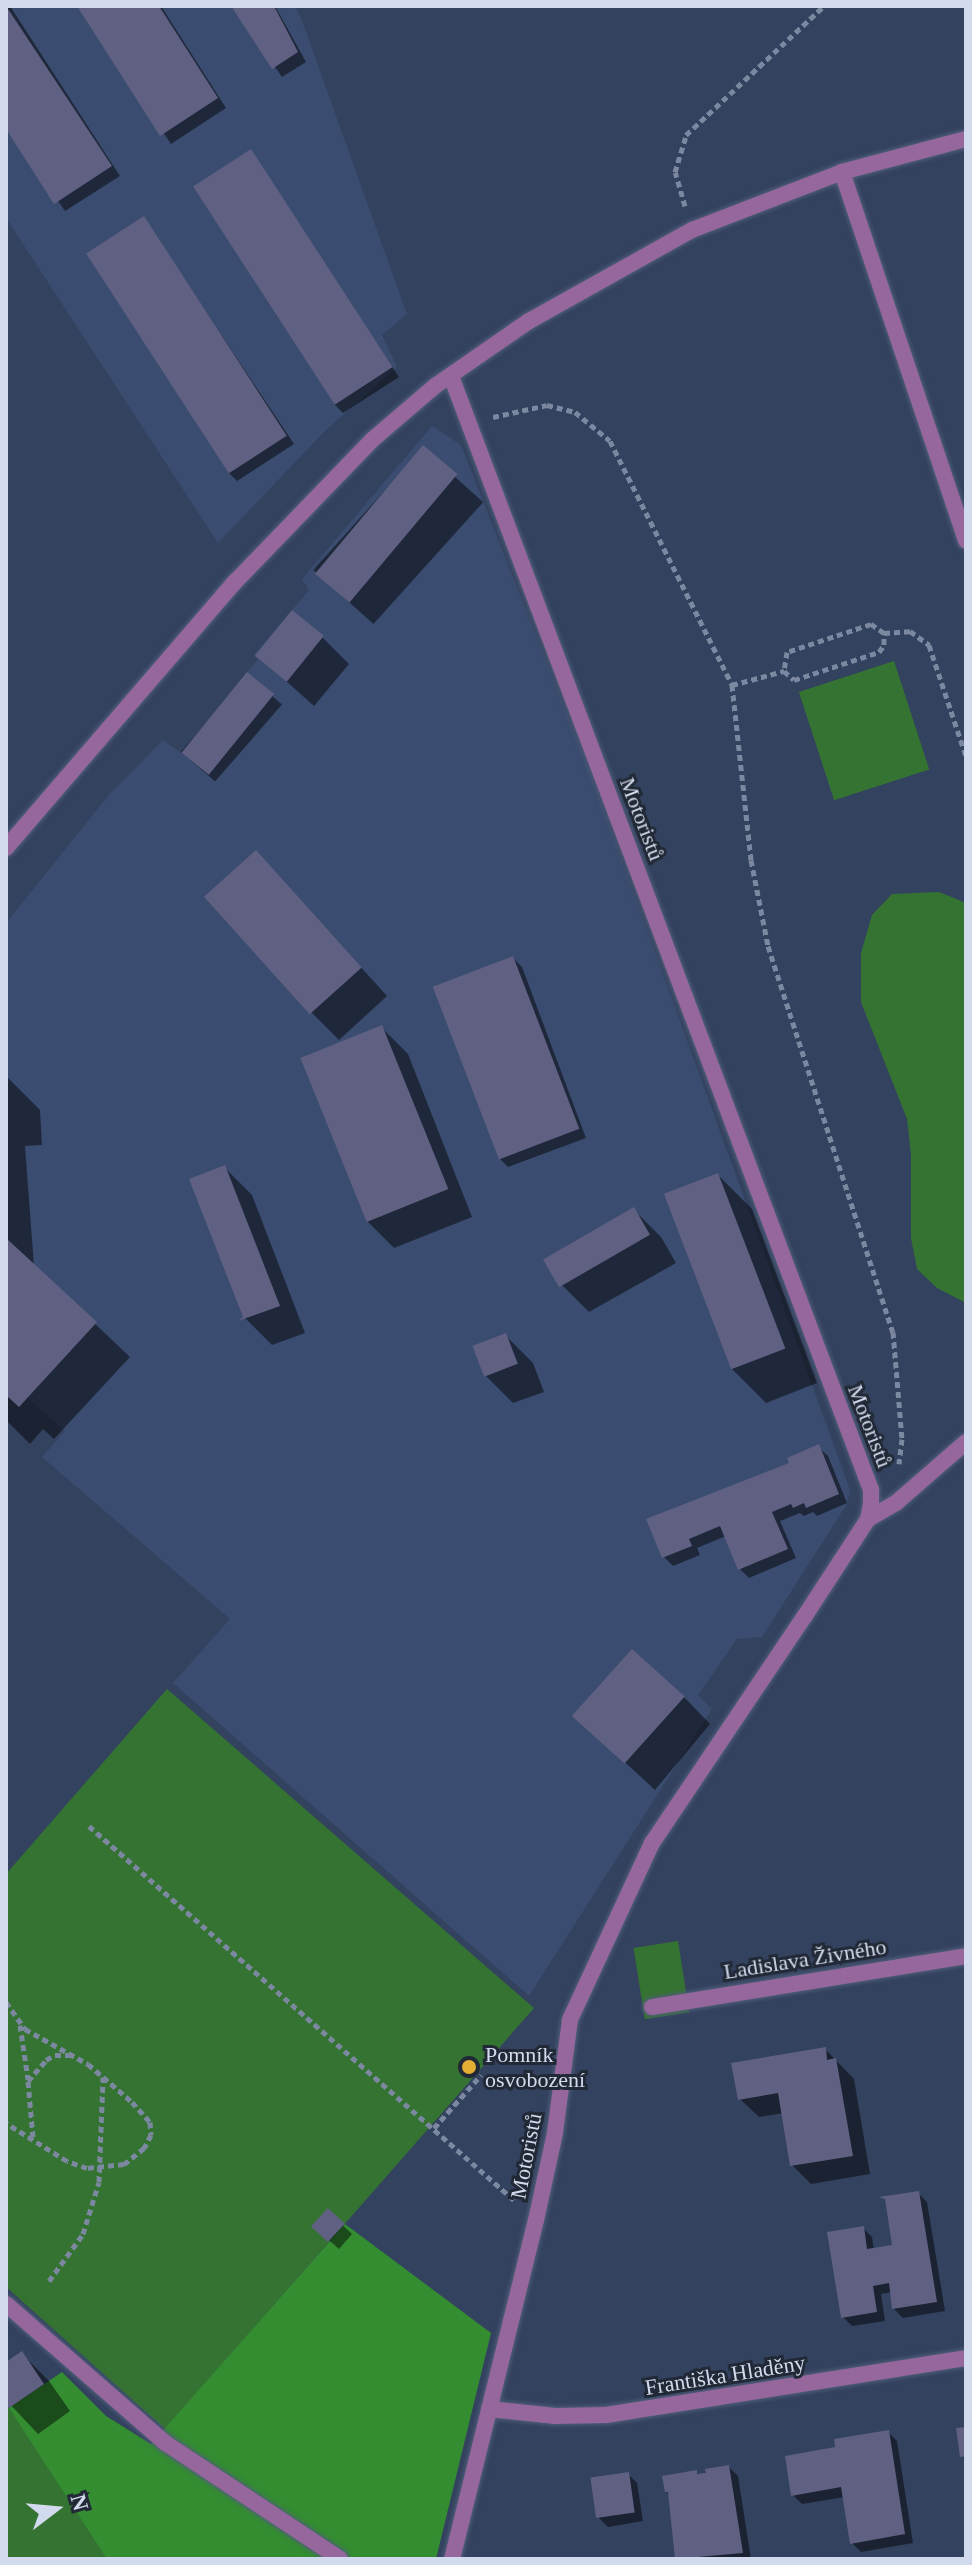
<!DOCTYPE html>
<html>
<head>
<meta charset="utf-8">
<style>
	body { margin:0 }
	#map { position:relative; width:972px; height:2565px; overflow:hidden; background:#33425f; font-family:Georgia,serif }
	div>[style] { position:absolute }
	.built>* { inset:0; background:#3a4c6f }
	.green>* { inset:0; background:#357332; transform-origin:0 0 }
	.forest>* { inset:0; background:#348d31 }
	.shadow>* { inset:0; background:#0007; transform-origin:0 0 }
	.building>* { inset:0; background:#606182; transform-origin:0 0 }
	.path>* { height:5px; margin-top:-2.5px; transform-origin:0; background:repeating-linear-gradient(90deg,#7b88a0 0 6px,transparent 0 10px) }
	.roads { filter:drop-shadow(0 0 2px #505e79) drop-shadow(0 0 2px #505e79) }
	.minor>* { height:16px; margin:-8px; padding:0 8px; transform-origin:8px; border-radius:8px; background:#96679c }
	.tertiary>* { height:16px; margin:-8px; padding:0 8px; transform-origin:8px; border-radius:8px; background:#96679c }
	.dots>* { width:22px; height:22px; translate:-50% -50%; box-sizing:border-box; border:4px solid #222936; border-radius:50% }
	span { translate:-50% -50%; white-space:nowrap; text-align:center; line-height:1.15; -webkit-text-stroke:6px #222936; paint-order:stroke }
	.street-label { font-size:22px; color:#d2dbed }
	.poi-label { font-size:22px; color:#d2dbed }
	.left { translate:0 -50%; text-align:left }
	.frame { position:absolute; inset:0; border:8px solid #d2dbed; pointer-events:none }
	.north { position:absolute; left:16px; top:2469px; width:80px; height:80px; -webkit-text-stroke:6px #222936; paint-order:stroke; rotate:74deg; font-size:22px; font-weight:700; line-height:32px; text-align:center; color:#d2dbed }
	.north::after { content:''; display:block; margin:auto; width:28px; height:36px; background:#d2dbed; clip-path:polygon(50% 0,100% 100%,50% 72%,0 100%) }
</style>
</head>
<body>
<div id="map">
	<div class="built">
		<i style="clip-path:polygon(6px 6px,295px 6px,301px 18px,407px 314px,382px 335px,397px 367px,325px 431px,218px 543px,6px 218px)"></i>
		<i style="clip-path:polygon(432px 426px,461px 445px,589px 769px,850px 1490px,847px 1504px,762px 1637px,737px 1639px,698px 1695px,712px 1709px,529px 1996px,173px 1683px,230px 1619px,42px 1457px,65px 1431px,28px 1398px,19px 1407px,9px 1397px,6px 1400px,6px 923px,108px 796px,163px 740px,181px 753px,258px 659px,254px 655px,309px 590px,302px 579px)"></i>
	</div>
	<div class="green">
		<i style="left:894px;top:661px;width:114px;height:100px;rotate:72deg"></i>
		<i style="clip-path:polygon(939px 892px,966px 903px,966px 1303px,937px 1288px,917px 1269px,911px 1238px,911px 1155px,907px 1119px,861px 1002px,861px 953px,872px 915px,892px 894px)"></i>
		<i style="clip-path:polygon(167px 1689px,534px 2008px,165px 2429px,6px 2287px,6px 1874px)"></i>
		<i style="left:678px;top:1941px;width:72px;height:45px;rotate:81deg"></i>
		<i style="clip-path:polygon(6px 2403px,17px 2420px,172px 2559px,6px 2559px)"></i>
	</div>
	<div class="forest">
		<i style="clip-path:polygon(345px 2224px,491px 2333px,436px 2559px,107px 2559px,9px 2408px,62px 2372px,106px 2416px,151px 2444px)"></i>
	</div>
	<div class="shadow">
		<i style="clip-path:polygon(6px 6px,10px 6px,120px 176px,65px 211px,6px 125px)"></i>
		<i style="clip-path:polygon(80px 6px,161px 6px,226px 108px,171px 144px)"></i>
		<i style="clip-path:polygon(233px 6px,275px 6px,306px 62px,282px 77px)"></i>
		<i style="clip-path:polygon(250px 151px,399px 377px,343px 413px,334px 404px)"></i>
		<i style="clip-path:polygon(144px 219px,294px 444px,237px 481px,228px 472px)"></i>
		<i style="left:423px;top:448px;width:81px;height:164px;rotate:42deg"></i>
		<i style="clip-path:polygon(322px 637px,349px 664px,314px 706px,257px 655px)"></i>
		<i style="left:248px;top:675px;width:45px;height:102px;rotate:41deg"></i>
		<i style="clip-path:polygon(282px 880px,387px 996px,339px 1040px,312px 1013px)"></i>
		<i style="clip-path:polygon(513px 958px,522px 967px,586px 1138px,508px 1167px,499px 1158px)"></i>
		<i style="clip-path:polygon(381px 1027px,408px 1054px,472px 1217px,394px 1248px,367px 1221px)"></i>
		<i style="clip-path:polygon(6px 1076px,40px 1110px,42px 1145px,25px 1146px,34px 1266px,130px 1357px,54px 1439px,43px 1429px,30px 1444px,6px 1420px)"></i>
		<i style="clip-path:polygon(225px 1168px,252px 1195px,305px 1333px,272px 1345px,245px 1318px)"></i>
		<i style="clip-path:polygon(718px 1175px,752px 1209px,817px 1383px,766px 1403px,732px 1369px)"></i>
		<i style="clip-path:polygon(634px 1210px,661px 1237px,676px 1263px,589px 1312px,562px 1285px)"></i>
		<i style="clip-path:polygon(506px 1336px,533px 1363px,544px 1392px,513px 1403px,486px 1376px)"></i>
		<i style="clip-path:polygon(818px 1447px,828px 1456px,847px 1503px,817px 1516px,813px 1512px,804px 1516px,800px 1513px,780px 1521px,796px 1558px,749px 1578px,740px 1569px,726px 1536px,697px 1548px,700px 1555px,673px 1566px,664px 1557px)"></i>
		<i style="clip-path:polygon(684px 1697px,710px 1724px,655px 1790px,576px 1717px)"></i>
		<i style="clip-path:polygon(825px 2049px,854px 2079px,870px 2174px,811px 2184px,792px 2165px,784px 2113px,759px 2117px,740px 2099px)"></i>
		<i style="clip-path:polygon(918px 2193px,927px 2202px,945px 2311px,903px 2318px,894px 2309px,892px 2292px,881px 2294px,885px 2321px,852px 2326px,843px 2317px,863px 2228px,872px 2237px,874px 2250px,895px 2247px)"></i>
		<i style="clip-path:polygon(328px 2211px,352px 2234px,339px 2249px,323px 2235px)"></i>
		<i style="clip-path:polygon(22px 2354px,49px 2381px,70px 2411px,38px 2434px,6px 2400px,6px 2365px)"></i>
		<i style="clip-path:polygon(888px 2432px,897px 2441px,913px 2543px,861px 2552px,852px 2543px,845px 2497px,802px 2504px,793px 2495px,837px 2449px)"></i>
		<i style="clip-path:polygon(729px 2467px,738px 2476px,751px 2559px,677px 2559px,670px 2495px,666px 2492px,696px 2472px,700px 2476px)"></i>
		<i style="clip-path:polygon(628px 2474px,637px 2483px,643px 2521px,608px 2527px,599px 2518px)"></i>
	</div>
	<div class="building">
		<i style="clip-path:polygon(6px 6px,112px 166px,54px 204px,6px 129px)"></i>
		<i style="clip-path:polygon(77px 6px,159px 6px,218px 98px,160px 136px)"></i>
		<i style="clip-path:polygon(231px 6px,274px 6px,298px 52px,272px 69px)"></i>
		<i style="left:251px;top:149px;width:260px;height:69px;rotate:57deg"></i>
		<i style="left:144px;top:216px;width:262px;height:69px;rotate:57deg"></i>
		<i style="left:423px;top:445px;width:45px;height:168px;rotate:40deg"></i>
		<i style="left:292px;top:610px;width:41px;height:59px;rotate:39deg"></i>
		<i style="left:247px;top:672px;width:35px;height:104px;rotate:39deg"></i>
		<i style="left:256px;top:850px;width:158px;height:70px;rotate:48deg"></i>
		<i style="left:513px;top:956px;width:185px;height:86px;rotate:69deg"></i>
		<i style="left:382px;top:1025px;width:177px;height:88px;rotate:68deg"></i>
		<i style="clip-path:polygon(225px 1165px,280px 1306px,238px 1321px,243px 1317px,189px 1179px)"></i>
		<i style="left:718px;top:1173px;width:188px;height:58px;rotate:69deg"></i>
		<i style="left:634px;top:1207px;width:32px;height:105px;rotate:60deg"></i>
		<i style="clip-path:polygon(6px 1238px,97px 1322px,19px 1407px,8px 1397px,6px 1400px)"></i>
		<i style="left:506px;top:1333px;width:33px;height:36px;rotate:69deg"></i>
		<i style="clip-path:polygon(819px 1444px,839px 1494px,806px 1508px,804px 1503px,793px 1508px,791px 1504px,772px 1512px,788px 1549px,738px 1570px,720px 1526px,689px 1539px,692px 1546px,662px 1558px,646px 1519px,789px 1463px,787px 1458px)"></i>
		<i style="left:632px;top:1649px;width:71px;height:90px;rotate:42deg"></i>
		<i style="clip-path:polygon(826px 2047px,827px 2060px,836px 2058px,853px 2156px,790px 2166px,778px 2093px,738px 2100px,731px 2063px)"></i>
		<i style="clip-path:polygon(919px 2191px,937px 2302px,892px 2309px,889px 2283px,873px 2286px,877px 2312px,841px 2318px,827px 2232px,864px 2226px,867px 2249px,892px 2245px,885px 2199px,879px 2197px)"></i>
		<i style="left:328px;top:2208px;width:23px;height:25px;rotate:43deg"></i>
		<i style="clip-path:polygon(22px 2351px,44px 2384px,9px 2408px,6px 2403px,6px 2362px)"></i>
		<i style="clip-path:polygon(966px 2427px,966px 2456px,960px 2457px,956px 2428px)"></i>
		<i style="clip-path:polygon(889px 2430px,905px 2534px,850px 2544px,841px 2487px,791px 2496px,785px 2456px,835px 2447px,834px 2439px)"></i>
		<i style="clip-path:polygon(729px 2465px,743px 2553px,675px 2559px,668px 2492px,665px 2492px,662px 2476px,697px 2470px,697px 2474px,706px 2473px,705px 2469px)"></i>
		<i style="left:629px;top:2472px;width:41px;height:39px;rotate:82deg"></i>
	</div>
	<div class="path">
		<i style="left:685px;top:206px;width:35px;rotate:-106deg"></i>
		<i style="left:675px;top:172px;width:39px;rotate:-73deg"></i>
		<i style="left:686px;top:135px;width:189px;rotate:-43.1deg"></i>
		<i style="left:493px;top:417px;width:55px;rotate:-12.5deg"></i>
		<i style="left:547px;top:405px;width:29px;rotate:14deg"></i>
		<i style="left:575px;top:412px;width:45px;rotate:39.6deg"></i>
		<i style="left:610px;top:441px;width:273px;rotate:63.4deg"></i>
		<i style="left:732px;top:685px;width:176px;rotate:83.8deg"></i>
		<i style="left:751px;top:860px;width:88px;rotate:78.8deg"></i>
		<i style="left:768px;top:946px;width:406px;rotate:72.1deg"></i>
		<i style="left:893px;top:1332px;width:107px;rotate:85.2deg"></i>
		<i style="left:902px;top:1439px;width:25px;rotate:97deg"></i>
		<i style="left:884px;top:633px;width:26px;rotate:-4deg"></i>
		<i style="left:910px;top:631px;width:24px;rotate:36deg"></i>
		<i style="left:929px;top:645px;width:117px;rotate:71.6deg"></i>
		<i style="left:732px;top:685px;width:54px;rotate:-15.1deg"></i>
		<i style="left:784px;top:671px;width:13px;rotate:42deg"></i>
		<i style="left:794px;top:680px;width:89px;rotate:-18.2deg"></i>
		<i style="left:879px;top:652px;width:9px;rotate:-54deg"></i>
		<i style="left:884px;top:645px;width:12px;rotate:-90deg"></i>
		<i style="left:884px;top:633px;width:16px;rotate:-145deg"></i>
		<i style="left:871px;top:624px;width:89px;rotate:161.6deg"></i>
		<i style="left:787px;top:652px;width:19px;rotate:99deg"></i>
		<i style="left:89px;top:1826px;width:566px;rotate:41.35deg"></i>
		<i style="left:6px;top:2002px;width:33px;rotate:55deg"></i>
		<i style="left:25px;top:2029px;width:72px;rotate:29.1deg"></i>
		<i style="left:88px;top:2064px;width:58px;rotate:40.8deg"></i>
		<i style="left:132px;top:2102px;width:27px;rotate:48deg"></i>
		<i style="left:150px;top:2122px;width:13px;rotate:86deg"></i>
		<i style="left:151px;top:2135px;width:15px;rotate:118deg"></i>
		<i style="left:144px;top:2148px;width:26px;rotate:141deg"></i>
		<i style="left:124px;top:2164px;width:37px;rotate:174deg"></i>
		<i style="left:87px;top:2168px;width:21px;rotate:-161deg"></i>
		<i style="left:67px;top:2161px;width:72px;rotate:-148.1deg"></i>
		<i style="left:20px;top:2025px;width:55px;rotate:81.6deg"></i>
		<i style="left:434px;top:2128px;width:71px;rotate:-48.4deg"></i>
		<i style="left:33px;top:2137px;width:56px;rotate:-95.1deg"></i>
		<i style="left:28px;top:2081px;width:28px;rotate:-49deg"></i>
		<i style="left:46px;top:2060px;width:10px;rotate:-29deg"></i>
		<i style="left:55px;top:2055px;width:16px"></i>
		<i style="left:49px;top:2281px;width:58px;rotate:-54.1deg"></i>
		<i style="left:83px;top:2234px;width:54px;rotate:-72.9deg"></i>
		<i style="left:99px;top:2182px;width:105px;rotate:-87.8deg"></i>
	</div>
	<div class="roads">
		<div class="minor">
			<i style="left:842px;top:172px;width:389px;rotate:71.4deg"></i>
			<i style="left:451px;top:376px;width:1191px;rotate:69.34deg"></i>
			<i style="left:871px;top:1490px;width:14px;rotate:90deg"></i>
			<i style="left:871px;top:1504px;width:15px;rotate:101deg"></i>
			<i style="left:868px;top:1519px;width:117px;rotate:123.1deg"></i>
			<i style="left:804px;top:1617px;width:272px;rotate:123.9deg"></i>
			<i style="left:652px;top:1843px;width:195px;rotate:114.9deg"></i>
			<i style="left:570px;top:2020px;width:114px;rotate:97.6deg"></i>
			<i style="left:555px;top:2133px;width:89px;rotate:102.3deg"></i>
			<i style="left:536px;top:2220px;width:349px;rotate:103.9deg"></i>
			<i style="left:868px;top:1519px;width:34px;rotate:-30deg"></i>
			<i style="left:897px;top:1502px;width:91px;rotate:-41deg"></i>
			<i style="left:652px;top:2007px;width:318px;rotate:-9.2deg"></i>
			<i style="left:6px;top:2304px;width:210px;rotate:41.1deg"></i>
			<i style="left:164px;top:2442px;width:211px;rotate:33.6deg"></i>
			<i style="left:489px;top:2409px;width:67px;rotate:6deg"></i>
			<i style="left:556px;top:2416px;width:50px;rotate:-1.1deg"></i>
			<i style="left:606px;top:2415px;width:364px;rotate:-9deg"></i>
		</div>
		<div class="tertiary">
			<i style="left:6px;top:848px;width:351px;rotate:-49.3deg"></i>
			<i style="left:235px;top:582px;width:197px;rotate:-46deg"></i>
			<i style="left:372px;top:440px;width:83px;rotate:-40.6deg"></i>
			<i style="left:435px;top:386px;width:114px;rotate:-34.7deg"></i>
			<i style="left:529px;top:321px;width:187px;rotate:-29.2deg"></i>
			<i style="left:692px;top:230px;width:161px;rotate:-21.1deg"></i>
			<i style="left:842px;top:172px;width:128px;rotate:-14.9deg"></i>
		</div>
	</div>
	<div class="dots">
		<i style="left:469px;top:2067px;background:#e4ae35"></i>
	</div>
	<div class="street-label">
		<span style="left:642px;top:819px;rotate:69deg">Motoristů</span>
		<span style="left:870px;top:1426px;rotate:69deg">Motoristů</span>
		<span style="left:805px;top:1959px;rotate:-9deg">Ladislava Živného</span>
		<span style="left:526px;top:2156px;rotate:-79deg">Motoristů</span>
		<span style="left:725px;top:2375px;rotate:-9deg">Františka Hladěny</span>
	</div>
	<div class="poi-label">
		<span class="left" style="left:485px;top:2067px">Pomník<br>osvobození</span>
	</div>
	<div class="frame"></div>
	<div class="north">N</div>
</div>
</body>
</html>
